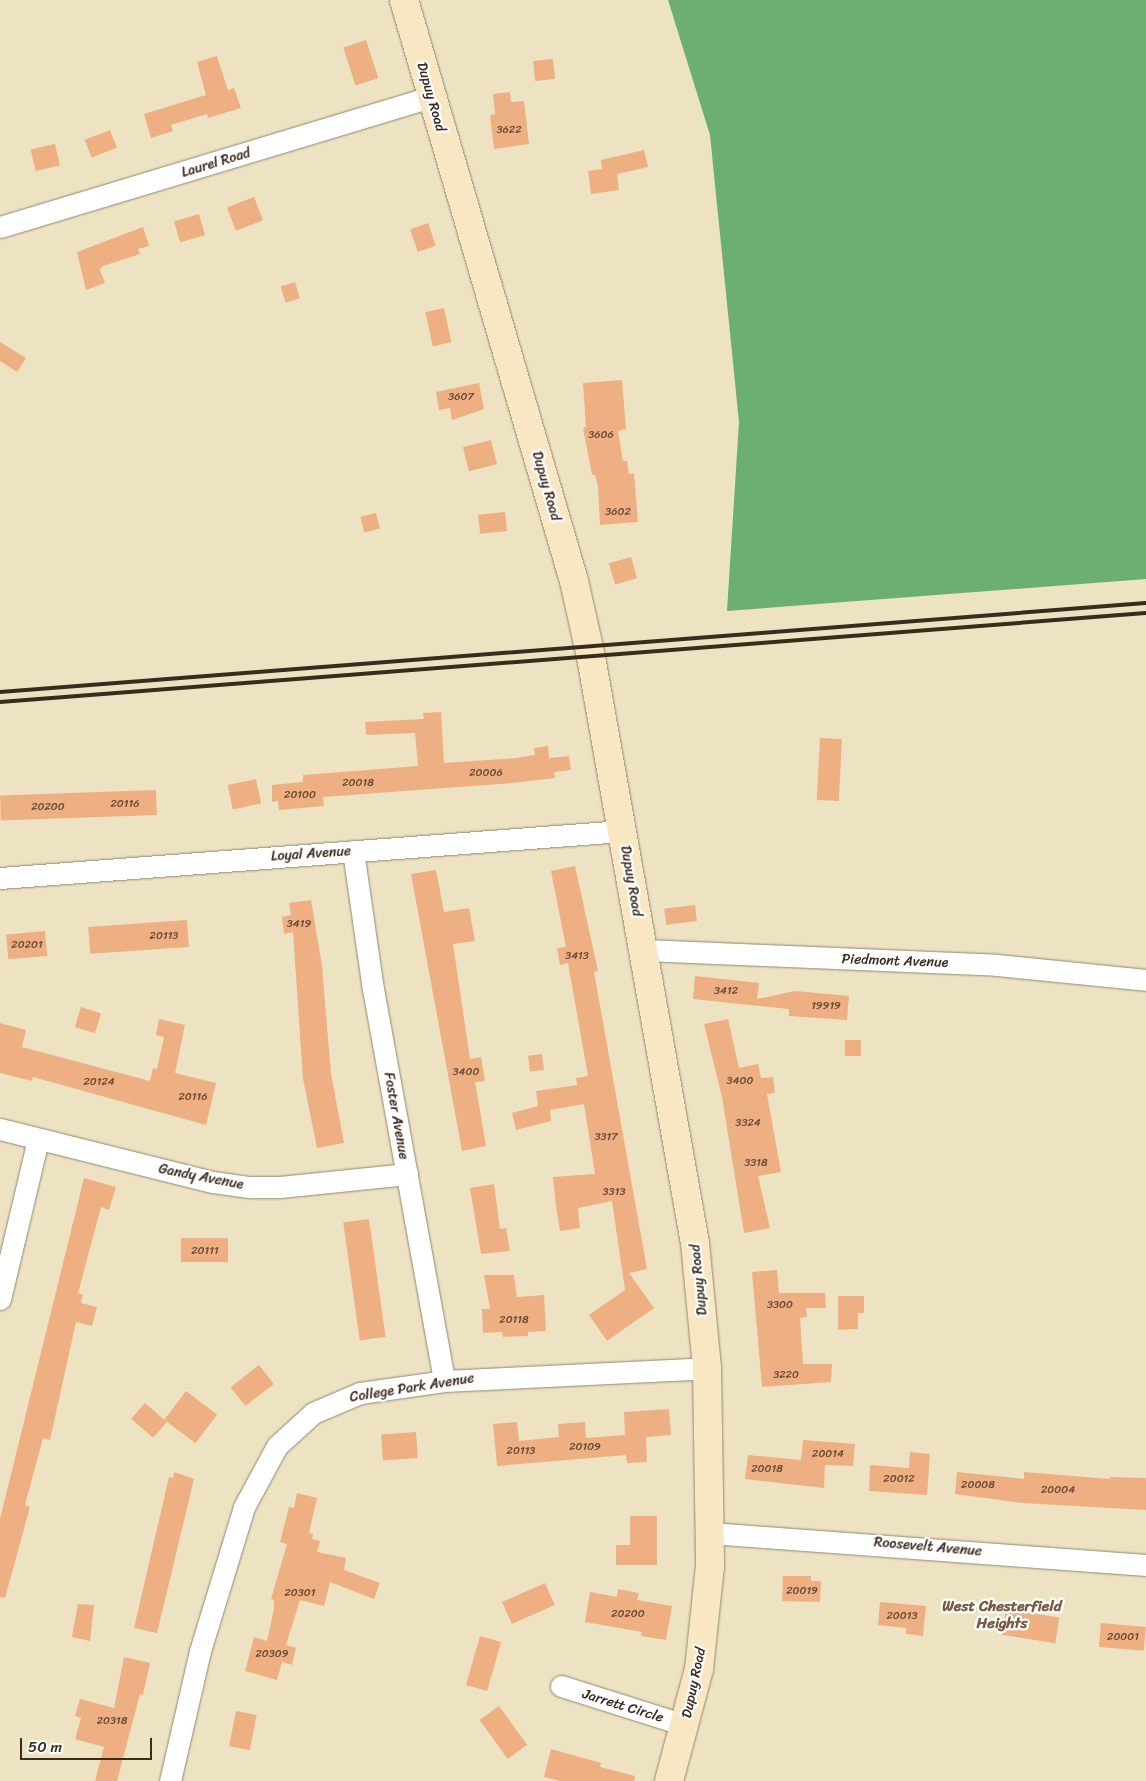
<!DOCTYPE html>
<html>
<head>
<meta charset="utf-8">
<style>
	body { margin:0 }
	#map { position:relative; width:1146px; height:1781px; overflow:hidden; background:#ede3c3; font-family:Sriracha,sans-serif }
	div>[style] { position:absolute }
	.forest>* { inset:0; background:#6caf72 }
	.building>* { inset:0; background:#eeaf82; transform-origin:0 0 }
	.roads { filter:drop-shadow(0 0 1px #948670) drop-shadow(0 0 1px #948670) }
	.street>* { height:21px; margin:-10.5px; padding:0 10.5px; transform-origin:10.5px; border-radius:10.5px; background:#fff }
	.secondary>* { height:28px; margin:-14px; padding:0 14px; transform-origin:14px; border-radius:14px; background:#f9e7c3 }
	.rail>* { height:4px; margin:-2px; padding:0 2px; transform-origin:2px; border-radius:2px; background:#3b2a1e }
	span { translate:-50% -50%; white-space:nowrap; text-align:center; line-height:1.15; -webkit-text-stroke:4.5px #fff; paint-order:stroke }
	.number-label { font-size:11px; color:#684b37 }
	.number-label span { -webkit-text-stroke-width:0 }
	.street-label { font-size:14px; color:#3b2a1e }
	.neighbourhood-label { font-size:15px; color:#7a5941; font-weight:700 }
	.scale { position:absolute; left:20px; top:1738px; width:132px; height:22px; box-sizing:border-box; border:2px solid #3b2a1e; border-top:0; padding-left:6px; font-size:15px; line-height:18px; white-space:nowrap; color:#3b2a1e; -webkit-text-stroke:4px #fff; paint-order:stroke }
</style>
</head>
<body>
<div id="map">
	<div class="forest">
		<i style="clip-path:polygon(668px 0,1146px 0,1146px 579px,727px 611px,739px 422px,710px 135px)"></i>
	</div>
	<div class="building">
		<i style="left:366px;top:40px;width:40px;height:24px;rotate:72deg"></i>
		<i style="clip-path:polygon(217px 56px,228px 90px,234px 88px,241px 108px,208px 118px,207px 114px,171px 125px,173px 131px,151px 138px,144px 114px,206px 95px,197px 62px)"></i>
		<i style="left:553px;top:59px;width:20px;height:20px;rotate:84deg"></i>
		<i style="clip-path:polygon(510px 92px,511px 102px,524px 101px,529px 144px,494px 149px,490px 115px,495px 114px,493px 94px)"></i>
		<i style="left:110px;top:130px;width:19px;height:27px;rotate:69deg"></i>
		<i style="left:55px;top:144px;width:22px;height:25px;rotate:77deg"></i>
		<i style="clip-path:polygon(644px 150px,648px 167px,617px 174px,619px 190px,591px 194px,588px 171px,602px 169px,601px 160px)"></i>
		<i style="left:254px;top:197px;width:25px;height:29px;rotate:69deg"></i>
		<i style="left:199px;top:214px;width:22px;height:26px;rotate:74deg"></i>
		<i style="left:428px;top:223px;width:24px;height:19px;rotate:71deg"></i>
		<i style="clip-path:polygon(143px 227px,149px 246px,138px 249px,140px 254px,103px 266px,100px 270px,105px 283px,86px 290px,77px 252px)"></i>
		<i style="left:295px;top:282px;width:17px;height:15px;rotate:73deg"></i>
		<i style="left:444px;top:308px;width:35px;height:19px;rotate:78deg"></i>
		<i style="clip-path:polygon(0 342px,26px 358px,17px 372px,0 361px)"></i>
		<i style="clip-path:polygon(622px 380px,626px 429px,618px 431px,623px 461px,627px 461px,629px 474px,634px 473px,638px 522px,600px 525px,598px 486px,595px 475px,592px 475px,583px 428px,586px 427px,583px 383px)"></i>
		<i style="clip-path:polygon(479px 383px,484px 409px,452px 420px,450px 408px,439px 410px,436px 392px)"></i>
		<i style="left:491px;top:440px;width:25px;height:29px;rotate:76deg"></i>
		<i style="left:505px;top:512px;width:19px;height:27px;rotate:84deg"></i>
		<i style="left:376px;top:513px;width:16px;height:16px;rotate:76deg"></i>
		<i style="left:631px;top:557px;width:22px;height:23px;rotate:74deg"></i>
		<i style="clip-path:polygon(441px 712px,444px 763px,516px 758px,535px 755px,534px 748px,548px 746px,549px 758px,569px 756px,571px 770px,554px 772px,555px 778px,512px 783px,323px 797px,324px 806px,279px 810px,278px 801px,272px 802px,272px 785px,303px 782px,303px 775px,418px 766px,415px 733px,366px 735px,365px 722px,424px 719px,423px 713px)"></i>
		<i style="left:820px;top:738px;width:22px;height:62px;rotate:3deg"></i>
		<i style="left:256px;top:779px;width:25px;height:29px;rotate:78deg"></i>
		<i style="left:156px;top:790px;width:25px;height:156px;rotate:88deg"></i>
		<i style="clip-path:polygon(575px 866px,598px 971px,594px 972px,647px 1269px,629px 1273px,654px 1308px,607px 1341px,589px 1315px,625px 1290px,612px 1201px,578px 1208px,580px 1228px,560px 1231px,556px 1206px,553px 1177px,595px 1174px,584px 1104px,550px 1110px,551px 1121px,516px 1130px,512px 1113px,538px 1106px,536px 1091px,577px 1085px,576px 1078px,588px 1076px,568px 963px,560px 965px,557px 948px,566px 947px,551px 871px)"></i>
		<i style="clip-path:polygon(436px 870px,444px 912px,469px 908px,475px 941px,453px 944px,470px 1059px,481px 1057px,485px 1081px,475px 1082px,486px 1146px,462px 1151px,411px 874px)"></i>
		<i style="clip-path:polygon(311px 900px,322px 966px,331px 1074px,344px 1143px,317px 1148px,303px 1079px,293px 932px,284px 934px,282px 917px,291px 915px,289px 903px)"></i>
		<i style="left:695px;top:905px;width:16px;height:31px;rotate:83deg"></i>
		<i style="left:187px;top:920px;width:27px;height:99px;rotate:86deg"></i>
		<i style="left:45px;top:931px;width:25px;height:39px;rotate:85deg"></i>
		<i style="clip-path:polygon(695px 976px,759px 983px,757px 999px,795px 991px,849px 996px,847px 1020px,789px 1016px,789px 1009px,693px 999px)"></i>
		<i style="left:81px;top:1007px;width:21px;height:21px;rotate:17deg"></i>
		<i style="clip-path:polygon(159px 1019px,185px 1025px,175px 1073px,216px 1083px,206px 1125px,33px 1077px,32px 1081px,0 1073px,0 1023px,26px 1030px,22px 1047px,150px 1081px,153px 1068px,157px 1069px,164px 1037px,156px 1035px)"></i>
		<i style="clip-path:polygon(728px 1019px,739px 1068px,758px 1064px,761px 1078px,773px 1077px,775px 1093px,767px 1094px,781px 1172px,758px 1176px,770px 1228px,744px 1233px,722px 1097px,704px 1024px)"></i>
		<i style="left:845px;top:1040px;width:16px;height:16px"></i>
		<i style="left:542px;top:1054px;width:16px;height:14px;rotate:83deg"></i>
		<i style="clip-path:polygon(84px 1178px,116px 1187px,109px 1210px,101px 1207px,78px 1293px,83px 1295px,81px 1303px,97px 1307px,92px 1326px,76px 1322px,50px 1440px,43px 1438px,25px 1505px,30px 1507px,5px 1598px,0 1597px,0 1519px)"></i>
		<i style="clip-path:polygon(494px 1184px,500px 1229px,506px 1228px,510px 1251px,481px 1254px,470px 1188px)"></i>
		<i style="left:369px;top:1219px;width:119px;height:26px;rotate:82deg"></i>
		<i style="left:228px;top:1238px;width:24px;height:47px;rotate:90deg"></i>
		<i style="clip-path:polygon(777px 1270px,779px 1293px,825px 1293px,826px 1308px,806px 1308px,807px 1317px,800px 1318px,803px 1364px,832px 1364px,831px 1382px,762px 1387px,752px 1272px)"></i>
		<i style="clip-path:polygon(484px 1275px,514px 1275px,517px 1297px,544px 1295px,546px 1331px,528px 1332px,528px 1336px,503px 1337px,502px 1332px,483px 1333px,482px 1309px,490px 1309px)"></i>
		<i style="clip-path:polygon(838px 1296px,864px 1296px,864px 1313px,858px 1313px,858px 1329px,838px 1330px)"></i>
		<i style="left:259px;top:1365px;width:24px;height:36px;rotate:52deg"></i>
		<i style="left:186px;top:1391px;width:39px;height:36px;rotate:37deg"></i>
		<i style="left:145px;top:1403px;width:29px;height:21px;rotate:41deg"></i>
		<i style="clip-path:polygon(669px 1409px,671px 1435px,646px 1437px,647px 1462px,627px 1463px,626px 1455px,497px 1466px,493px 1424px,517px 1422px,519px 1441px,559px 1437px,558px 1424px,585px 1422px,586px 1438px,625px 1435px,624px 1412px)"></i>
		<i style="left:416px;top:1432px;width:26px;height:35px;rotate:86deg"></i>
		<i style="clip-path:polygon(803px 1440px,855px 1444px,853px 1466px,825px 1465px,824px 1488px,745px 1479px,748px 1455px,801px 1460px)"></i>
		<i style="clip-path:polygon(910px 1452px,930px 1454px,927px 1495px,869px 1491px,870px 1465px,909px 1468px)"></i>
		<i style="clip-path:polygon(174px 1472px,194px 1479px,157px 1633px,134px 1628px,169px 1477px,173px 1478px)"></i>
		<i style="clip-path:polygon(957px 1472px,1024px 1479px,1024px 1472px,1110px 1479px,1110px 1477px,1146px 1478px,1146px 1510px,1022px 1503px,955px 1494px)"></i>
		<i style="clip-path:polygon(297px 1493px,317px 1498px,309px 1533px,313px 1534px,312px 1539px,320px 1541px,317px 1552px,346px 1558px,344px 1570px,380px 1583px,374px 1599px,330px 1582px,324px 1606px,300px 1600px,286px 1645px,296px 1648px,292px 1665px,282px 1662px,277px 1680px,245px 1671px,254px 1637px,267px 1641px,274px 1609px,274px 1600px,271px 1599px,287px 1544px,280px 1542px,289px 1507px,294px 1508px)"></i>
		<i style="clip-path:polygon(630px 1516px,657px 1516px,657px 1565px,616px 1565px,616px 1545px,630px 1545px)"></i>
		<i style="clip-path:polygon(783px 1576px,811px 1576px,811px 1581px,821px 1581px,820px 1602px,782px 1601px)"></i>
		<i style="left:545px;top:1583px;width:24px;height:47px;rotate:66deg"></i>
		<i style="clip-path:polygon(618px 1589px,639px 1593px,637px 1600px,672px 1606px,666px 1640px,641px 1636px,642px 1632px,585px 1622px,590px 1592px,617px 1597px)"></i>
		<i style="clip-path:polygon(880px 1602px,926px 1606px,923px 1636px,906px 1634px,906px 1628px,878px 1625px)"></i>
		<i style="clip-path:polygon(78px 1604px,94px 1605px,90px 1641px,72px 1637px)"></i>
		<i style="left:1006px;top:1609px;width:54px;height:26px;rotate:9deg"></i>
		<i style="left:1101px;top:1623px;width:45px;height:24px;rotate:5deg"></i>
		<i style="left:480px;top:1636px;width:22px;height:51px;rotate:16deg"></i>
		<i style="clip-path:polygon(124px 1657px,150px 1663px,143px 1695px,140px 1694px,117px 1781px,95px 1781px,104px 1747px,75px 1739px,81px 1718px,75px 1716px,80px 1699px,114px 1708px)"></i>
		<i style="left:499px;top:1706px;width:48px;height:24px;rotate:54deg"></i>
		<i style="left:236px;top:1711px;width:21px;height:36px;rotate:11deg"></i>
		<i style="clip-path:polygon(551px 1749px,601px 1763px,600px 1767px,635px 1776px,634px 1781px,560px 1781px,544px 1777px)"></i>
	</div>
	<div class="roads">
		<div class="street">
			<i style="left:0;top:227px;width:450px;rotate:-16.8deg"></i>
			<i style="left:353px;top:851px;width:139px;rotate:81.8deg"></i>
			<i style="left:373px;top:989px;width:398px;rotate:79.7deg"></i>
			<i style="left:0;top:878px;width:624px;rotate:-4.32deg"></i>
			<i style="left:644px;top:950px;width:353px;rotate:2.4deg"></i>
			<i style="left:997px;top:965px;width:150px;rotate:5.7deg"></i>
			<i style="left:0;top:1129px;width:219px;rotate:14deg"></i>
			<i style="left:213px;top:1182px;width:37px;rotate:8deg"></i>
			<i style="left:250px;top:1187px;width:30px"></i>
			<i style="left:280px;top:1187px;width:128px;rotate:-5.8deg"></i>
			<i style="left:0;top:1299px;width:164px;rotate:-76.6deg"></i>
			<i style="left:710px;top:1533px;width:437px;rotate:4.2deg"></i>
			<i style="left:561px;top:1686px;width:130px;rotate:17.5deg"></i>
			<i style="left:170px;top:1781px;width:133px;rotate:-77deg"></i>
			<i style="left:200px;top:1651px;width:151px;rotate:-73deg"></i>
			<i style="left:244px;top:1507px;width:69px;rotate:-61.6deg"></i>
			<i style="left:277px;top:1446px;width:49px;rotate:-42.5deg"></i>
			<i style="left:313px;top:1413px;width:51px;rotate:-23.1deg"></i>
			<i style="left:360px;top:1393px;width:85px;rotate:-8.1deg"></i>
			<i style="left:444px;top:1381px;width:263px;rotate:-2.8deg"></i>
		</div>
		<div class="secondary">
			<i style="left:404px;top:0;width:605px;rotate:73.69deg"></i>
			<i style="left:574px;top:581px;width:78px;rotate:77.4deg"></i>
			<i style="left:591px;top:657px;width:595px;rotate:79.94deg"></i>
			<i style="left:695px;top:1243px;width:126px;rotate:84.5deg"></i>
			<i style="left:707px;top:1368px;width:198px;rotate:89.1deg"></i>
			<i style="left:710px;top:1566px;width:104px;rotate:96.1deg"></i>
			<i style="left:699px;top:1669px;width:116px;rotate:105deg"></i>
		</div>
	</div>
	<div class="rail">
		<i style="left:0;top:692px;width:1149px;rotate:-4.44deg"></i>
		<i style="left:0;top:702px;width:1149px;rotate:-4.44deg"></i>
	</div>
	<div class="number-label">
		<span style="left:509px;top:130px">3622</span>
		<span style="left:461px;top:397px">3607</span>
		<span style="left:601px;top:435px">3606</span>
		<span style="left:618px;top:512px">3602</span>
		<span style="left:486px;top:773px">20006</span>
		<span style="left:358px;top:783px">20018</span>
		<span style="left:300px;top:795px">20100</span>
		<span style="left:125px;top:804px">20116</span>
		<span style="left:48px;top:807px">20200</span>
		<span style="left:299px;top:924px">3419</span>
		<span style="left:164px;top:936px">20113</span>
		<span style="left:27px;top:945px">20201</span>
		<span style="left:577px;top:956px">3413</span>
		<span style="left:726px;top:991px">3412</span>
		<span style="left:826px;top:1006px">19919</span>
		<span style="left:466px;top:1072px">3400</span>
		<span style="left:740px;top:1081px">3400</span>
		<span style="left:99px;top:1082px">20124</span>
		<span style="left:193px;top:1097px">20116</span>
		<span style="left:748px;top:1123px">3324</span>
		<span style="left:606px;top:1137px">3317</span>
		<span style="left:756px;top:1163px">3318</span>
		<span style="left:614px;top:1192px">3313</span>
		<span style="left:205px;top:1251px">20111</span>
		<span style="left:780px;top:1305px">3300</span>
		<span style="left:514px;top:1320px">20118</span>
		<span style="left:786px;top:1375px">3220</span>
		<span style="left:585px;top:1447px">20109</span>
		<span style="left:521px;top:1451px">20113</span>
		<span style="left:828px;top:1454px">20014</span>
		<span style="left:767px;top:1469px">20018</span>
		<span style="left:899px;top:1479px">20012</span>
		<span style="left:978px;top:1485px">20008</span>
		<span style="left:1058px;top:1490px">20004</span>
		<span style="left:802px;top:1591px">20019</span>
		<span style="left:300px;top:1593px">20301</span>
		<span style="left:628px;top:1614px">20200</span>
		<span style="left:902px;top:1616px">20013</span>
		<span style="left:1123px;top:1637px">20001</span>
		<span style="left:272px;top:1654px">20309</span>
		<span style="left:112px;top:1721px">20318</span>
	</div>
	<div class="street-label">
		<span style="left:431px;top:97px;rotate:74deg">Dupuy Road</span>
		<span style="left:216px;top:163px;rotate:-17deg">Laurel Road</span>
		<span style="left:546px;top:486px;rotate:74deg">Dupuy Road</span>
		<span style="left:311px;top:854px;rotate:-4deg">Loyal Avenue</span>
		<span style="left:631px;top:881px;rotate:80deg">Dupuy Road</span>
		<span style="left:895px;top:961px;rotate:2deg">Piedmont Avenue</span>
		<span style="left:396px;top:1116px;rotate:80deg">Foster Avenue</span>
		<span style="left:201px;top:1177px;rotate:11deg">Gandy Avenue</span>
		<span style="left:699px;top:1280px;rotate:-96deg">Dupuy Road</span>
		<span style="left:412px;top:1388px;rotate:-9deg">College Park Avenue</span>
		<span style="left:928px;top:1547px;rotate:5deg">Roosevelt Avenue</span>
		<span style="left:694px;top:1683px;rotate:-78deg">Dupuy Road</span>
		<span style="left:623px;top:1706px;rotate:17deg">Jarrett Circle</span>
	</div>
	<div class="neighbourhood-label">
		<span style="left:1002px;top:1615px">West Chesterfield<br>Heights</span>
	</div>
	<div class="scale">50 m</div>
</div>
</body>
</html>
